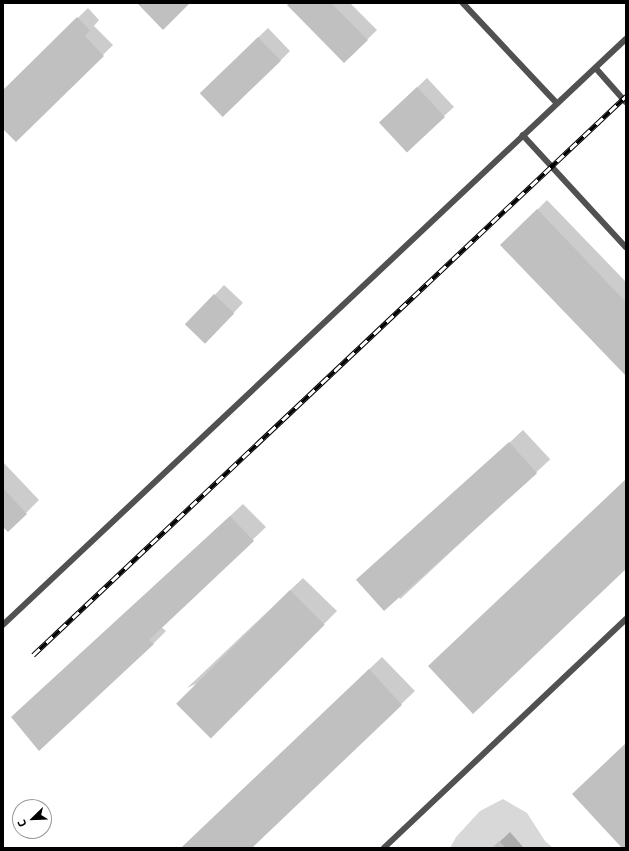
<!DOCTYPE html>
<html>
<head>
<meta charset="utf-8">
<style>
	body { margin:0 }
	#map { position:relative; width:629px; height:851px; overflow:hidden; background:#fff; font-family:"Exo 2",sans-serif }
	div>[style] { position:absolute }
	.green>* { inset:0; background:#d8d8d8 }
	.shadow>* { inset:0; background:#0003; transform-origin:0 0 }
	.building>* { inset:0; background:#c0c0c0; transform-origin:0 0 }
	.service>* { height:5.5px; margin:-2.75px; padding:0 2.75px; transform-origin:2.75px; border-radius:2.75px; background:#515151 }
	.rail>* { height:4.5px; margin-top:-2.25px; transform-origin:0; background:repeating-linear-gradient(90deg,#fff 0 9px,#000 0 18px); box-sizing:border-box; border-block:1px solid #000 }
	span { translate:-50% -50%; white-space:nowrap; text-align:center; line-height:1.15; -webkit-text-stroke:3px #fff; paint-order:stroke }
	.frame { position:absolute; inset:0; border:4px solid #000; pointer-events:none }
	.north { position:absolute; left:12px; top:799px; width:40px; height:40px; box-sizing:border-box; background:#fff; border:1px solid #999; border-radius:50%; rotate:247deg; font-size:11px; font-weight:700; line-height:16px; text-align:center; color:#000 }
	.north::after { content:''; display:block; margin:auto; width:14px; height:18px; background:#000; clip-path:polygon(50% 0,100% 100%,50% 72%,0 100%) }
</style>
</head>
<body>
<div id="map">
	<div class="green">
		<i style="clip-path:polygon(503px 799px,527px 813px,545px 841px,553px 848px,450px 848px,456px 837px,480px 811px)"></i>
	</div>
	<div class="shadow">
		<i style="clip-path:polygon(291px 3px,350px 3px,377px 30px,344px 62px)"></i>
		<i style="clip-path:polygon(88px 8px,99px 20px,94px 26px,113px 45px,16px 141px,3px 127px,3px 91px)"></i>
		<i style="clip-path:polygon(268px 28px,290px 51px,280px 61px,210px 84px)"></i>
		<i style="clip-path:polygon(427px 78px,454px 107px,444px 116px,390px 113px)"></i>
		<i style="clip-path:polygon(547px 200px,626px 282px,626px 374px,502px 245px)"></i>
		<i style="left:224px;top:285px;width:26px;height:54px;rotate:43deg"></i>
		<i style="left:523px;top:430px;width:40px;height:205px;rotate:47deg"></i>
		<i style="clip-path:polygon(3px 462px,39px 500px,26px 513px,3px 526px)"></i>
		<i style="clip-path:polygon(243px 504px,266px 527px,161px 627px,166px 631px,153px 644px,26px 705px)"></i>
		<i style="clip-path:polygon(303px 578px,337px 611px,324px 624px,187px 688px)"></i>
		<i style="clip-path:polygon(382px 657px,415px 691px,250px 848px,181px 848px)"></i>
		<i style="clip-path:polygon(510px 832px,524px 848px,493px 848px)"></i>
	</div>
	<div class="building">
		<i style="clip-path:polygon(137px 3px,190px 3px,163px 30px)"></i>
		<i style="clip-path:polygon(289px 3px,331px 3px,368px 40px,344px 63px,287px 5px)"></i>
		<i style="clip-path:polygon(77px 17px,90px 30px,85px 36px,104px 56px,16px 142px,3px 129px,3px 90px)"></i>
		<i style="left:258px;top:37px;width:33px;height:81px;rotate:46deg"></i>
		<i style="left:417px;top:87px;width:41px;height:52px;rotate:47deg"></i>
		<i style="clip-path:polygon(537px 209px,626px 302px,626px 376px,500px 245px)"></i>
		<i style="left:214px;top:294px;width:28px;height:42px;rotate:44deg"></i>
		<i style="left:509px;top:442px;width:42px;height:206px;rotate:48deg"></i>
		<i style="clip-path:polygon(626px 479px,626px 569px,473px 714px,428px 666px)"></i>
		<i style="clip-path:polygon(3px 488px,27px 514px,8px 532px,3px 527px)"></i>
		<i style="clip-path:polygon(230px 516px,254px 541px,149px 640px,154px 644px,39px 751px,11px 717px)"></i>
		<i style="left:290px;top:590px;width:49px;height:161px;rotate:45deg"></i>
		<i style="clip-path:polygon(369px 669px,402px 705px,252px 848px,181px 848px)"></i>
		<i style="clip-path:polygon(626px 743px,626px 848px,622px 848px,572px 794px)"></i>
		<i style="clip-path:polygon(499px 841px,506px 848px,492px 848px)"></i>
	</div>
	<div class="service">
		<i style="left:463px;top:3px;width:137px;rotate:46.8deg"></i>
		<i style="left:596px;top:68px;width:45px;rotate:48.6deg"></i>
		<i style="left:523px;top:135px;width:152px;rotate:47.4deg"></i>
		<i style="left:3px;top:625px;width:855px;rotate:-43.25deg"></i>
		<i style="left:384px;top:848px;width:333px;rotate:-43.4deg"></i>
	</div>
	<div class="rail">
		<i style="left:33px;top:655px;width:815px;rotate:-43.31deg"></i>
	</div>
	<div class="frame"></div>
	<div class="north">С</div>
</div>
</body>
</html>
